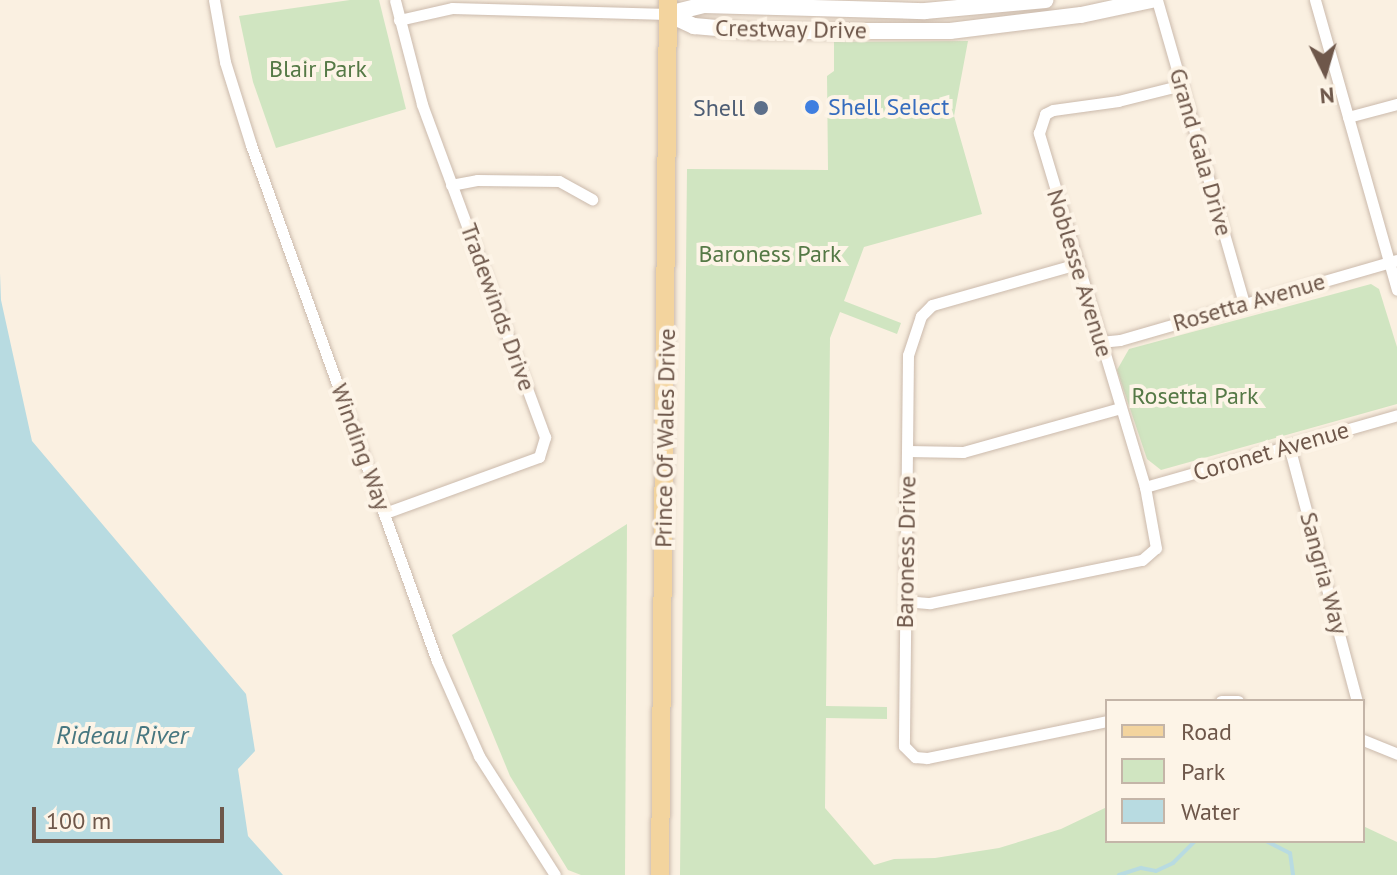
<!DOCTYPE html>
<html>
<head>
<meta charset="utf-8">
<style>
	body { margin:0 }
	#map { position:relative; width:1397px; height:875px; overflow:hidden; background:#faf0e1; font-family:"PT Sans",sans-serif }
	div>[style] { position:absolute }
	.green>* { inset:0; background:#d0e5c1 }
	.water>* { inset:0; background:#b8dbe1 }
	.stream>* { height:4px; margin:-2px; padding:0 2px; transform-origin:2px; border-radius:2px; background:#b8dbe1 }
	.roads { filter:drop-shadow(0 0 2px #cbbaac) drop-shadow(0 0 2px #cbbaac) }
	.street>* { height:11px; margin:-5.5px; padding:0 5.5px; transform-origin:5.5px; border-radius:5.5px; background:#fff }
	.secondary>* { height:16px; margin:-8px; padding:0 8px; transform-origin:8px; border-radius:8px; background:#fff }
	.primary>* { height:18px; margin:-9px; padding:0 9px; transform-origin:9px; border-radius:9px; background:#f3d49e }
	.dots>* { width:22px; height:22px; translate:-50% -50%; box-sizing:border-box; border:4px solid #fdf4e7; border-radius:50% }
	span { translate:-50% -50%; white-space:nowrap; text-align:center; line-height:1.15; -webkit-text-stroke:8px #fdf4e7; paint-order:stroke }
	.street-label { font-size:24px; color:#6e574a }
	.park-label { font-size:24px; color:#557946 }
	.shop-label { font-size:24px; color:#366cbe }
	.left { translate:0 -50%; text-align:left }
	.service-label { font-size:24px; color:#4e5e75 }
	.right { translate:-100% -50%; text-align:right }
	.water-label { font-size:26px; color:#477780; font-style:italic }
	.legend { position:absolute; left:1105px; top:699px; width:260px; height:144px; box-sizing:border-box; background:#fdf4e7; border:2px solid #c4b5a8; margin:0; padding:10px 14px; list-style:none; font-size:24px; color:#6e574a }
	.legend li { display:flex; align-items:center; gap:16px; height:40px }
	.legend b { width:40px; border:2px solid #c4b5a8 }
	.north { position:absolute; left:1285px; top:32px; width:80px; height:80px; -webkit-text-stroke:6px #fdf4e7; paint-order:stroke; rotate:175deg; font-size:22px; font-weight:700; line-height:32px; text-align:center; color:#6e574a }
	.north::after { content:''; display:block; margin:auto; width:28px; height:36px; background:#6e574a; clip-path:polygon(50% 0,100% 100%,50% 72%,0 100%) }
	.scale { position:absolute; left:32px; top:807px; width:192px; height:36px; box-sizing:border-box; border:4px solid #6e574a; border-top:0; padding-left:10px; font-size:24px; line-height:28px; white-space:nowrap; color:#6e574a; -webkit-text-stroke:6px #fdf4e7; paint-order:stroke }
</style>
</head>
<body>
<div id="map">
	<div class="green">
		<i style="clip-path:polygon(350px 0,379px 0,406px 109px,276px 148px,253px 82px,239px 16px)"></i>
		<i style="clip-path:polygon(968px 41px,954px 116px,982px 214px,864px 247px,844px 301px,901px 323px,897px 334px,840px 312px,830px 338px,826px 706px,887px 707px,887px 719px,826px 718px,825px 808px,874px 865px,894px 859px,935px 858px,999px 848px,1061px 829px,1107px 807px,1107px 841px,1363px 841px,1363px 826px,1397px 842px,1397px 875px,680px 875px,687px 169px,828px 170px,827px 76px,834px 71px,834px 42px)"></i>
		<i style="clip-path:polygon(1371px 284px,1379px 289px,1397px 347px,1397px 404px,1161px 470px,1147px 459px,1117px 370px,1129px 349px)"></i>
		<i style="clip-path:polygon(627px 524px,625px 875px,581px 875px,568px 870px,510px 776px,452px 635px)"></i>
	</div>
	<div class="water">
		<i style="clip-path:polygon(0 273px,1px 300px,32px 441px,246px 694px,255px 751px,238px 769px,248px 836px,283px 875px,0 875px)"></i>
	</div>
	<div class="stream">
		<i style="left:1266px;top:841px;width:27px;rotate:27deg"></i>
		<i style="left:1290px;top:853px;width:22px;rotate:82deg"></i>
		<i style="left:1119px;top:875px;width:23px;rotate:-18deg"></i>
		<i style="left:1141px;top:868px;width:15px;rotate:11deg"></i>
		<i style="left:1156px;top:871px;width:19px;rotate:-25deg"></i>
		<i style="left:1173px;top:863px;width:31px;rotate:-45deg"></i>
	</div>
	<div class="roads">
		<div class="street">
			<i style="left:214px;top:0;width:63px;rotate:79.9deg"></i>
			<i style="left:225px;top:62px;width:87px;rotate:72.6deg"></i>
			<i style="left:251px;top:145px;width:548px;rotate:70.18deg"></i>
			<i style="left:437px;top:661px;width:104px;rotate:66.1deg"></i>
			<i style="left:479px;top:756px;width:141px;rotate:57.4deg"></i>
			<i style="left:1157px;top:0;width:316px;rotate:74deg"></i>
			<i style="left:1315px;top:0;width:301px;rotate:74.2deg"></i>
			<i style="left:399px;top:20px;width:54px;rotate:-12.8deg"></i>
			<i style="left:452px;top:8px;width:216px;rotate:1.6deg"></i>
			<i style="left:1348px;top:117px;width:51px;rotate:-14.9deg"></i>
			<i style="left:451px;top:185px;width:26px;rotate:-11deg"></i>
			<i style="left:477px;top:180px;width:82px;rotate:0.7deg"></i>
			<i style="left:559px;top:181px;width:38px;rotate:29deg"></i>
			<i style="left:1077px;top:264px;width:151px;rotate:164.2deg"></i>
			<i style="left:932px;top:305px;width:16px;rotate:135deg"></i>
			<i style="left:921px;top:316px;width:41px;rotate:108.4deg"></i>
			<i style="left:908px;top:355px;width:391px;rotate:90.6deg"></i>
			<i style="left:904px;top:746px;width:16px;rotate:45deg"></i>
			<i style="left:915px;top:757px;width:12px;rotate:5deg"></i>
			<i style="left:927px;top:758px;width:184px;rotate:-11.6deg"></i>
			<i style="left:1100px;top:342px;width:20px;rotate:-6deg"></i>
			<i style="left:1120px;top:340px;width:288px;rotate:-16.1deg"></i>
			<i style="left:1289px;top:446px;width:264px;rotate:75.1deg"></i>
			<i style="left:907px;top:451px;width:56px;rotate:1deg"></i>
			<i style="left:963px;top:452px;width:164px;rotate:-15.6deg"></i>
			<i style="left:1145px;top:487px;width:262px;rotate:-15.9deg"></i>
			<i style="left:385px;top:513px;width:164px;rotate:-20deg"></i>
			<i style="left:539px;top:457px;width:21px;rotate:-73deg"></i>
			<i style="left:545px;top:437px;width:355px;rotate:-110.3deg"></i>
			<i style="left:422px;top:104px;width:107px;rotate:-104.6deg"></i>
			<i style="left:905px;top:601px;width:25px;rotate:5deg"></i>
			<i style="left:930px;top:603px;width:216px;rotate:-11.5deg"></i>
			<i style="left:1142px;top:560px;width:18px;rotate:-41deg"></i>
			<i style="left:1156px;top:548px;width:62px;rotate:-100.2deg"></i>
			<i style="left:1145px;top:487px;width:370px;rotate:-106.7deg"></i>
			<i style="left:1039px;top:133px;width:20px;rotate:-72deg"></i>
			<i style="left:1045px;top:114px;width:9px;rotate:-27deg"></i>
			<i style="left:1053px;top:110px;width:66px;rotate:-7.9deg"></i>
			<i style="left:1118px;top:101px;width:66px;rotate:-14deg"></i>
			<i style="left:1221px;top:701px;width:17px"></i>
			<i style="left:1363px;top:740px;width:37px;rotate:22deg"></i>
		</div>
		<div class="secondary">
			<i style="left:668px;top:14px;width:29px;rotate:25deg"></i>
			<i style="left:694px;top:26px;width:57px;rotate:5deg"></i>
			<i style="left:751px;top:31px;width:199px"></i>
			<i style="left:950px;top:31px;width:132px;rotate:-7deg"></i>
			<i style="left:1081px;top:15px;width:72px;rotate:-12.1deg"></i>
			<i style="left:668px;top:14px;width:37px;rotate:-14deg"></i>
			<i style="left:704px;top:5px;width:221px;rotate:1.6deg"></i>
			<i style="left:925px;top:11px;width:121px;rotate:-5.2deg"></i>
		</div>
		<div class="primary">
			<i style="left:660px;top:875px;width:875px;rotate:-89.48deg"></i>
		</div>
	</div>
	<div class="dots">
		<i style="left:812px;top:107px;background:#3f7fe0"></i>
		<i style="left:761px;top:108px;background:#5c6f8a"></i>
	</div>
	<div class="street-label">
		<span style="left:791px;top:29px;rotate:1deg">Crestway Drive</span>
		<span style="left:1201px;top:152px;rotate:74deg">Grand Gala Drive</span>
		<span style="left:1080px;top:273px;rotate:73deg">Noblesse Avenue</span>
		<span style="left:1249px;top:302px;rotate:-16deg">Rosetta Avenue</span>
		<span style="left:498px;top:307px;rotate:70deg">Tradewinds Drive</span>
		<span style="left:665px;top:438px;rotate:-89deg">Prince Of Wales Drive</span>
		<span style="left:361px;top:447px;rotate:70deg">Winding Way</span>
		<span style="left:1271px;top:451px;rotate:-16deg">Coronet Avenue</span>
		<span style="left:906px;top:552px;rotate:-89deg">Baroness Drive</span>
		<span style="left:1324px;top:573px;rotate:75deg">Sangria Way</span>
	</div>
	<div class="park-label">
		<span style="left:318px;top:69px">Blair Park</span>
		<span style="left:770px;top:254px">Baroness Park</span>
		<span style="left:1195px;top:396px">Rosetta Park</span>
	</div>
	<div class="shop-label">
		<span class="left" style="left:828px;top:107px">Shell Select</span>
	</div>
	<div class="service-label">
		<span class="right" style="left:745px;top:108px">Shell</span>
	</div>
	<div class="water-label">
		<span style="left:122px;top:735px">Rideau River</span>
	</div>
	<ul class="legend">
	<li><b style="height:10px;background:#f3d49e"></b>Road</li>
	<li><b style="height:22px;background:#d0e5c1"></b>Park</li>
	<li><b style="height:22px;background:#b8dbe1"></b>Water</li>
	</ul>
	<div class="north">N</div>
	<div class="scale">100 m</div>
</div>
</body>
</html>
